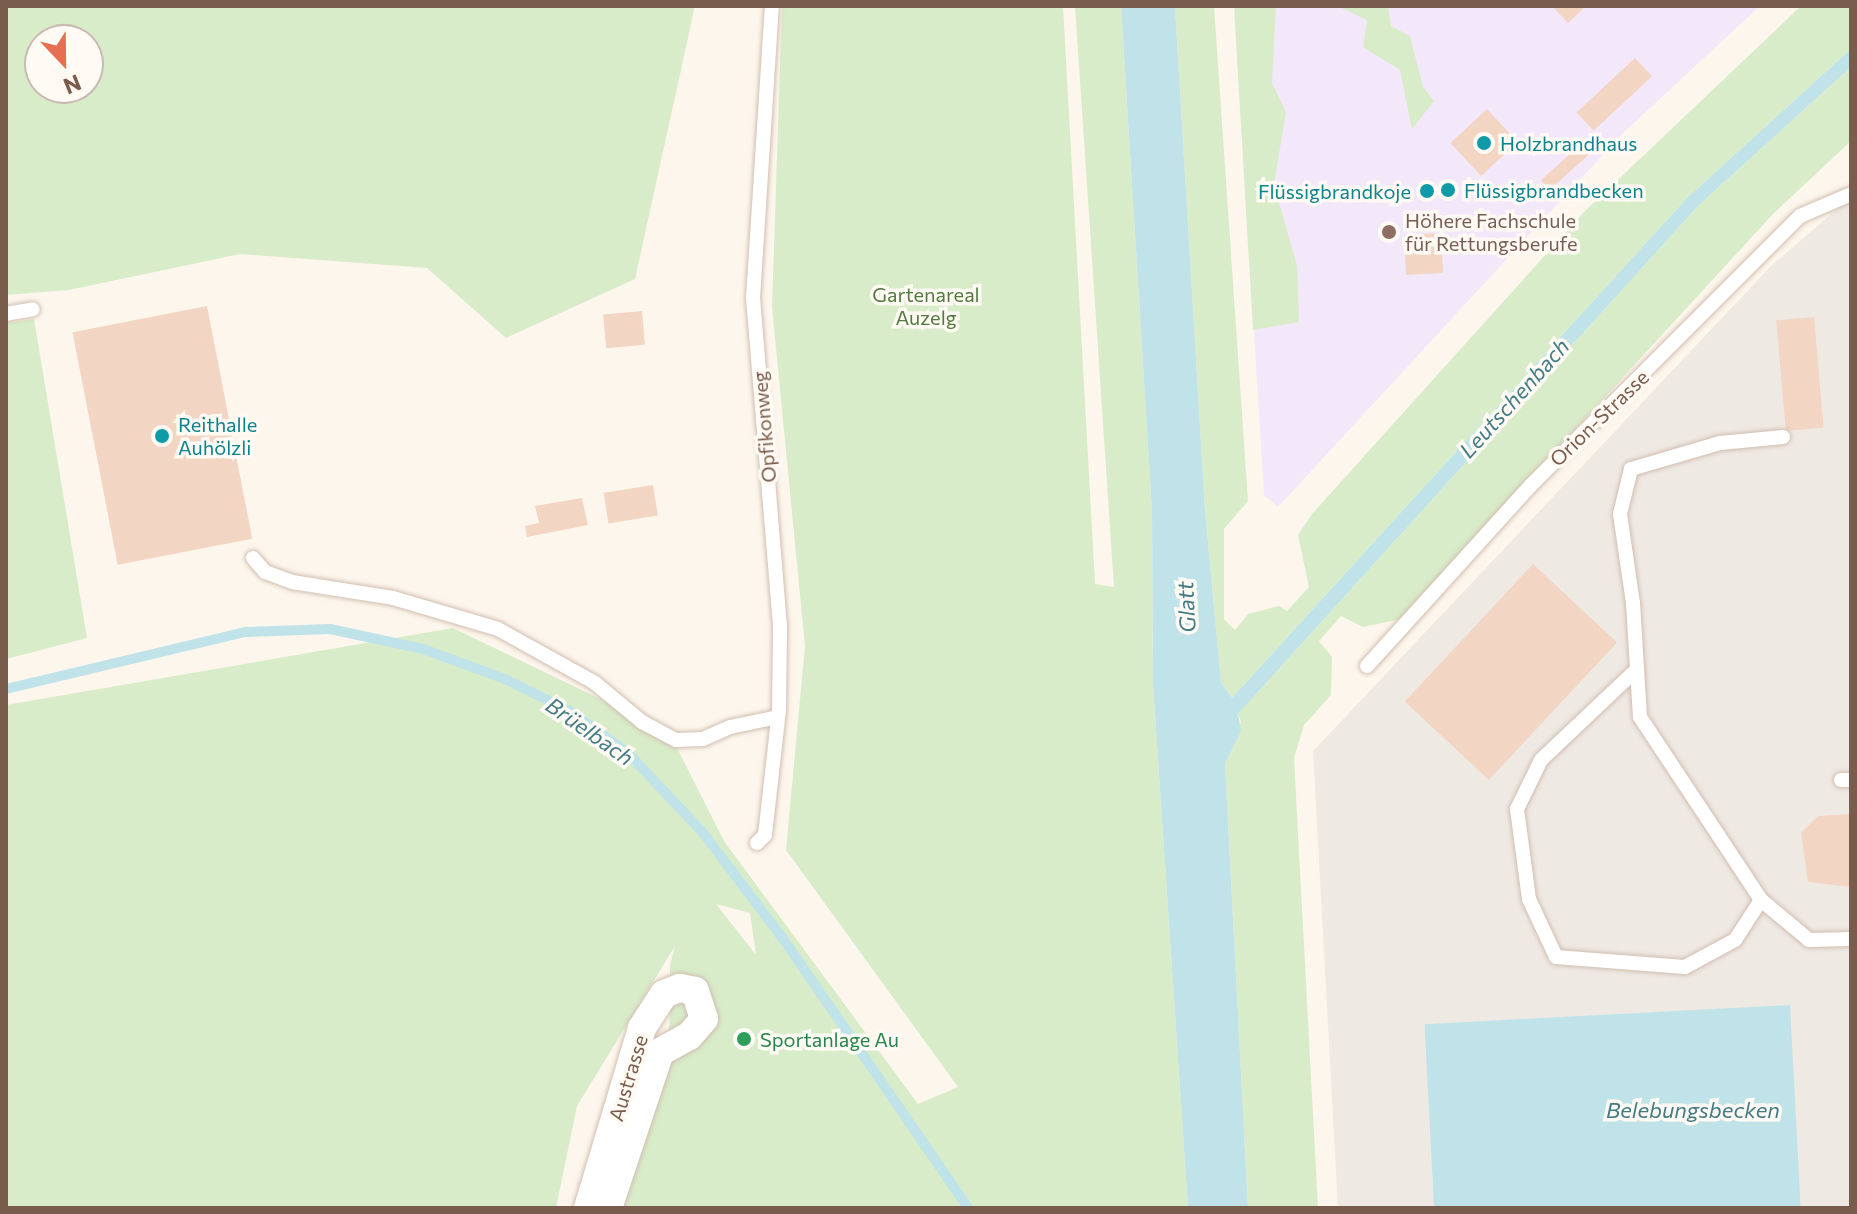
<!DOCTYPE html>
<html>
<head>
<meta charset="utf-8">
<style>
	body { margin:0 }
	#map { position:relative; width:1857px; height:1214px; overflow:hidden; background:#fdf6ec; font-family:Commissioner,sans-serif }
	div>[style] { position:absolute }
	.industrial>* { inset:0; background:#efe9e4 }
	.education>* { inset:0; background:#f3e8fa }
	.green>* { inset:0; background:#d8ecc9 }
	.water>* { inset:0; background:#bfe3e8; transform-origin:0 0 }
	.stream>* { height:10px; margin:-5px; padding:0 5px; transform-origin:5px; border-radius:5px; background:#bfe3e8 }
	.building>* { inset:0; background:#f3d5c3; transform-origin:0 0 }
	.roads { filter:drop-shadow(0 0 2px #d1beb0) drop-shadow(0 0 2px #d1beb0) }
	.lane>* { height:14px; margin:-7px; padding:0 7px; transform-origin:7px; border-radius:7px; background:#fff }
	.street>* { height:28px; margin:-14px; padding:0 14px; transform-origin:14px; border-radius:14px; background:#fff }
	.dots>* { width:22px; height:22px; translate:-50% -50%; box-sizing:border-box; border:4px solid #fffaf3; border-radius:50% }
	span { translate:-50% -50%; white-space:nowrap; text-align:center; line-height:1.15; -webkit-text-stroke:7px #fffaf3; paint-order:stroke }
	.culture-label { font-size:20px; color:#0d838f }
	.left { translate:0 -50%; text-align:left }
	.right { translate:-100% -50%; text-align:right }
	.education-label { font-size:20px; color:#785e54 }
	.park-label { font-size:20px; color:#537a41 }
	.street-label { font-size:20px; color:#7a5c4d }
	.leisure-label { font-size:20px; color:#27864d }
	.water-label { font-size:22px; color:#437c86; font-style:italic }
	.frame { position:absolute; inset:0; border:8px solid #7a5c4d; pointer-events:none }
	.north { position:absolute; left:24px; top:24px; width:80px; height:80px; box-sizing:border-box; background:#fffaf3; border:2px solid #cabbb1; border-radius:50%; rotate:158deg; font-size:22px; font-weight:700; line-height:32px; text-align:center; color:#7a5c4d }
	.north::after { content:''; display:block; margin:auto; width:28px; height:36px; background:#e76f51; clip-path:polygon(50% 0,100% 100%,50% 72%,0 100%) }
</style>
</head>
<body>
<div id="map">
	<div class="industrial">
		<i style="clip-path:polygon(1851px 197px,1851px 1208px,1338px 1208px,1313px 751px,1772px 265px)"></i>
	</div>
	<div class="education">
		<i style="clip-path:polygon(1234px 6px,1760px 6px,1623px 133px,1278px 507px,1264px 495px)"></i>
	</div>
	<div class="green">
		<i style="clip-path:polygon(evenodd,6px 6px,695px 6px,635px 279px,506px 338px,427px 268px,240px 254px,69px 290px,6px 295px,6px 6px,88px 40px,88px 88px,40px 88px,40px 40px,88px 40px)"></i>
		<i style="clip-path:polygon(evenodd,782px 6px,1063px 6px,1095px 584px,1114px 587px,1075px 6px,1121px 6px,1152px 512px,1153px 685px,1188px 1208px,620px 1208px,669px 1066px,670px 965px,675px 946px,577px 1106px,556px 1208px,6px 1208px,6px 705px,453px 628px,669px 732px,724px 841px,918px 1104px,958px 1087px,786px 850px,805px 646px,772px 307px,782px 6px,716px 904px,750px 913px,756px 955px,716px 904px)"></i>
		<i style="clip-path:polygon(1175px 6px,1214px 6px,1248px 501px,1224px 529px,1224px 619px,1235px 630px,1248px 614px,1279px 606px,1287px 611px,1309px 587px,1298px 535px,1312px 514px,1584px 212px,1801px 6px,1851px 6px,1851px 49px,1687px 198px,1232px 698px,1221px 682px,1205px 510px)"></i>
		<i style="clip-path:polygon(1234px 6px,1276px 6px,1272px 83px,1286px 112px,1274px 184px,1297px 266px,1299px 322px,1253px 330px)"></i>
		<i style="clip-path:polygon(1337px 6px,1388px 6px,1391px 26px,1410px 36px,1423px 87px,1434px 101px,1412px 129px,1400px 70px,1363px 47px,1367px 20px)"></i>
		<i style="clip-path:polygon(1851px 67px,1851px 141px,1773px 214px,1401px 619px,1363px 627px,1341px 616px,1319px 641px,1332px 657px,1331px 695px,1304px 725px,1294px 758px,1318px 1208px,1248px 1208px,1225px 763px,1241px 722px,1238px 714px,1699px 205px)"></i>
		<i style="clip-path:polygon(34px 319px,87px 638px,6px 659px,6px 323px)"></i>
	</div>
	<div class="water">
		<i style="clip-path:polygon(1121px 6px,1175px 6px,1205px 510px,1221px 682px,1232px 698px,1687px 198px,1851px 49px,1851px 67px,1699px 205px,1238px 714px,1241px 731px,1225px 763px,1248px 1208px,1188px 1208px,1153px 685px,1152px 512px)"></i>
		<i style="left:1790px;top:1005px;width:203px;height:366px;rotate:87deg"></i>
	</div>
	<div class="stream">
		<i style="left:6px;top:689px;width:247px;rotate:-13.4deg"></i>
		<i style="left:246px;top:632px;width:84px;rotate:-2deg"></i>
		<i style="left:330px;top:629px;width:95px;rotate:12.1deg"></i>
		<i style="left:423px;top:649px;width:87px;rotate:20.1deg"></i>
		<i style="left:505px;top:679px;width:70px;rotate:26.2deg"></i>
		<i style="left:568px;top:710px;width:74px;rotate:35.6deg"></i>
		<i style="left:628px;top:753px;width:110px;rotate:46.8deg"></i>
		<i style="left:703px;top:833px;width:134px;rotate:52.9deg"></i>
		<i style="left:784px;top:940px;width:325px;rotate:55.5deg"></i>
	</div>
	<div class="building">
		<i style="clip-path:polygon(1552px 6px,1586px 6px,1568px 23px)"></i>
		<i style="left:1635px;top:58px;width:25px;height:80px;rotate:47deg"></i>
		<i style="left:1487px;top:109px;width:45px;height:50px;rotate:47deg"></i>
		<i style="left:1590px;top:136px;width:13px;height:66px;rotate:48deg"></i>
		<i style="left:1441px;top:233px;width:40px;height:37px;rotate:87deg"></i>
		<i style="left:207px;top:306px;width:237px;height:137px;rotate:79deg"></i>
		<i style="left:642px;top:311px;width:34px;height:39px;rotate:85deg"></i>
		<i style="left:1814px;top:317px;width:111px;height:38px;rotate:85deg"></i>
		<i style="left:653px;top:485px;width:31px;height:50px;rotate:81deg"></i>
		<i style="clip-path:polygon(582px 498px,588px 525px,527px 537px,525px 526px,539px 523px,535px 506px)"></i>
		<i style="left:1533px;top:564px;width:115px;height:188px;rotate:43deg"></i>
		<i style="clip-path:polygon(1851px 814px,1851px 887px,1808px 882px,1801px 833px,1818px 816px)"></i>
	</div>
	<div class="roads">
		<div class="lane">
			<i style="left:6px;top:314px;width:27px;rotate:-10deg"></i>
			<i style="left:1783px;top:437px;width:63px;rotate:174.6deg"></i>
			<i style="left:1720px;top:443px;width:93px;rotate:163.7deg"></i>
			<i style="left:1631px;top:469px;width:46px;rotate:103.7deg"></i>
			<i style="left:1620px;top:514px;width:90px;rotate:81.7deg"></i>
			<i style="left:1633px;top:603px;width:114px;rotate:86.5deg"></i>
			<i style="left:1640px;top:717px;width:219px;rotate:56.5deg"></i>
			<i style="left:1761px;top:900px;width:62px;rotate:39.8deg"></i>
			<i style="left:1809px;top:940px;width:42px;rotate:-1.4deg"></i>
			<i style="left:253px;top:558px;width:18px;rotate:49deg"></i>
			<i style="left:265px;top:572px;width:29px;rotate:20deg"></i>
			<i style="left:292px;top:582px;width:102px;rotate:9deg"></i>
			<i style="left:393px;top:598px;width:109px;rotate:16.4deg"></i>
			<i style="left:498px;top:629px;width:111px;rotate:29.1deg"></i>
			<i style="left:595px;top:683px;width:61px;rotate:39.7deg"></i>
			<i style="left:642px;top:722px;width:38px;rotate:28deg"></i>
			<i style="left:676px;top:740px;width:27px;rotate:-2deg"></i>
			<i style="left:703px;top:739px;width:30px;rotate:-24deg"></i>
			<i style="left:730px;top:727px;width:49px;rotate:-11.8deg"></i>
			<i style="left:1367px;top:666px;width:244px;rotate:-47.8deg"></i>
			<i style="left:1531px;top:485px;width:380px;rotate:-45deg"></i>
			<i style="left:1800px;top:216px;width:56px;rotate:-23.3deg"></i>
			<i style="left:1635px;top:671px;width:129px;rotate:136.6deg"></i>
			<i style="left:1541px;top:760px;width:55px;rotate:116.1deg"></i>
			<i style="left:1517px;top:809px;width:91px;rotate:82.4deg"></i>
			<i style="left:1529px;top:899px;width:64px;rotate:65deg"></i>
			<i style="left:1556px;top:957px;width:129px;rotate:4.4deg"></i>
			<i style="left:1685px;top:967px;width:57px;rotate:-28.4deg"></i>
			<i style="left:1735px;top:940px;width:48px;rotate:-57deg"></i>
			<i style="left:1841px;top:780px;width:10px"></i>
			<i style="left:757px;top:843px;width:11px;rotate:-45deg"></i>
			<i style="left:765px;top:835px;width:125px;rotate:-83.6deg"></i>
			<i style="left:779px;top:711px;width:85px;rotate:-89.3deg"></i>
			<i style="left:780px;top:626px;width:329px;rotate:-94.7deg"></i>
			<i style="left:753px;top:298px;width:293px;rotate:-86.3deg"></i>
		</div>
		<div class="street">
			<i style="left:588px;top:1208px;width:188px;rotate:-73.3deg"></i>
			<i style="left:642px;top:1028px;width:40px;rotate:-57.1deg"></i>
			<i style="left:664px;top:994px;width:17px;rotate:-21deg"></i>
			<i style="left:680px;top:988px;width:15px;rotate:11deg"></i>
			<i style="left:695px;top:991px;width:29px;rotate:72deg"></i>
			<i style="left:704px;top:1019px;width:23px;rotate:131deg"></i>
			<i style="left:689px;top:1036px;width:33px;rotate:151deg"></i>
			<i style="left:660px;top:1052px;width:164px;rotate:108.4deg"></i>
		</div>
	</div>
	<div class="dots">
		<i style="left:1484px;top:143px;background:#0f9aa8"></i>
		<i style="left:1448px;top:190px;background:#0f9aa8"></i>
		<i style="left:1427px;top:191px;background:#0f9aa8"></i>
		<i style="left:1389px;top:232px;background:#8d6e63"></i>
		<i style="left:162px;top:436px;background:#0f9aa8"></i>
		<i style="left:744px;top:1039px;background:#2e9e5b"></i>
	</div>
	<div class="culture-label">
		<span class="left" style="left:1500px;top:143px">Holzbrandhaus</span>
		<span class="left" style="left:1464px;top:190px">Flüssigbrandbecken</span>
		<span class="right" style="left:1411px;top:191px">Flüssigbrandkoje</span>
		<span class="left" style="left:178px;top:436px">Reithalle<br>Auhölzli</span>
	</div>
	<div class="education-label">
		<span class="left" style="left:1405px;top:232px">Höhere Fachschule<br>für Rettungsberufe</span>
	</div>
	<div class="park-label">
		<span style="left:926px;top:306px">Gartenareal<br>Auzelg</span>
	</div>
	<div class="street-label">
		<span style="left:1599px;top:418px;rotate:-44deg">Orion-Strasse</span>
		<span style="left:764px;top:427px;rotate:-95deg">Opfikonweg</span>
		<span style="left:628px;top:1078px;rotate:-73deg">Austrasse</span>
	</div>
	<div class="leisure-label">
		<span class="left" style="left:760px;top:1039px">Sportanlage Au</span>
	</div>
	<div class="water-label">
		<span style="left:1514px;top:398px;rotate:-48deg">Leutschenbach</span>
		<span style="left:1186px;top:607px;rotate:-93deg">Glatt</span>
		<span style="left:590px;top:731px;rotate:35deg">Brüelbach</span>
		<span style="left:1693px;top:1110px">Belebungsbecken</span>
	</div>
	<div class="frame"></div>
	<div class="north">N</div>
</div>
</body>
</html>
